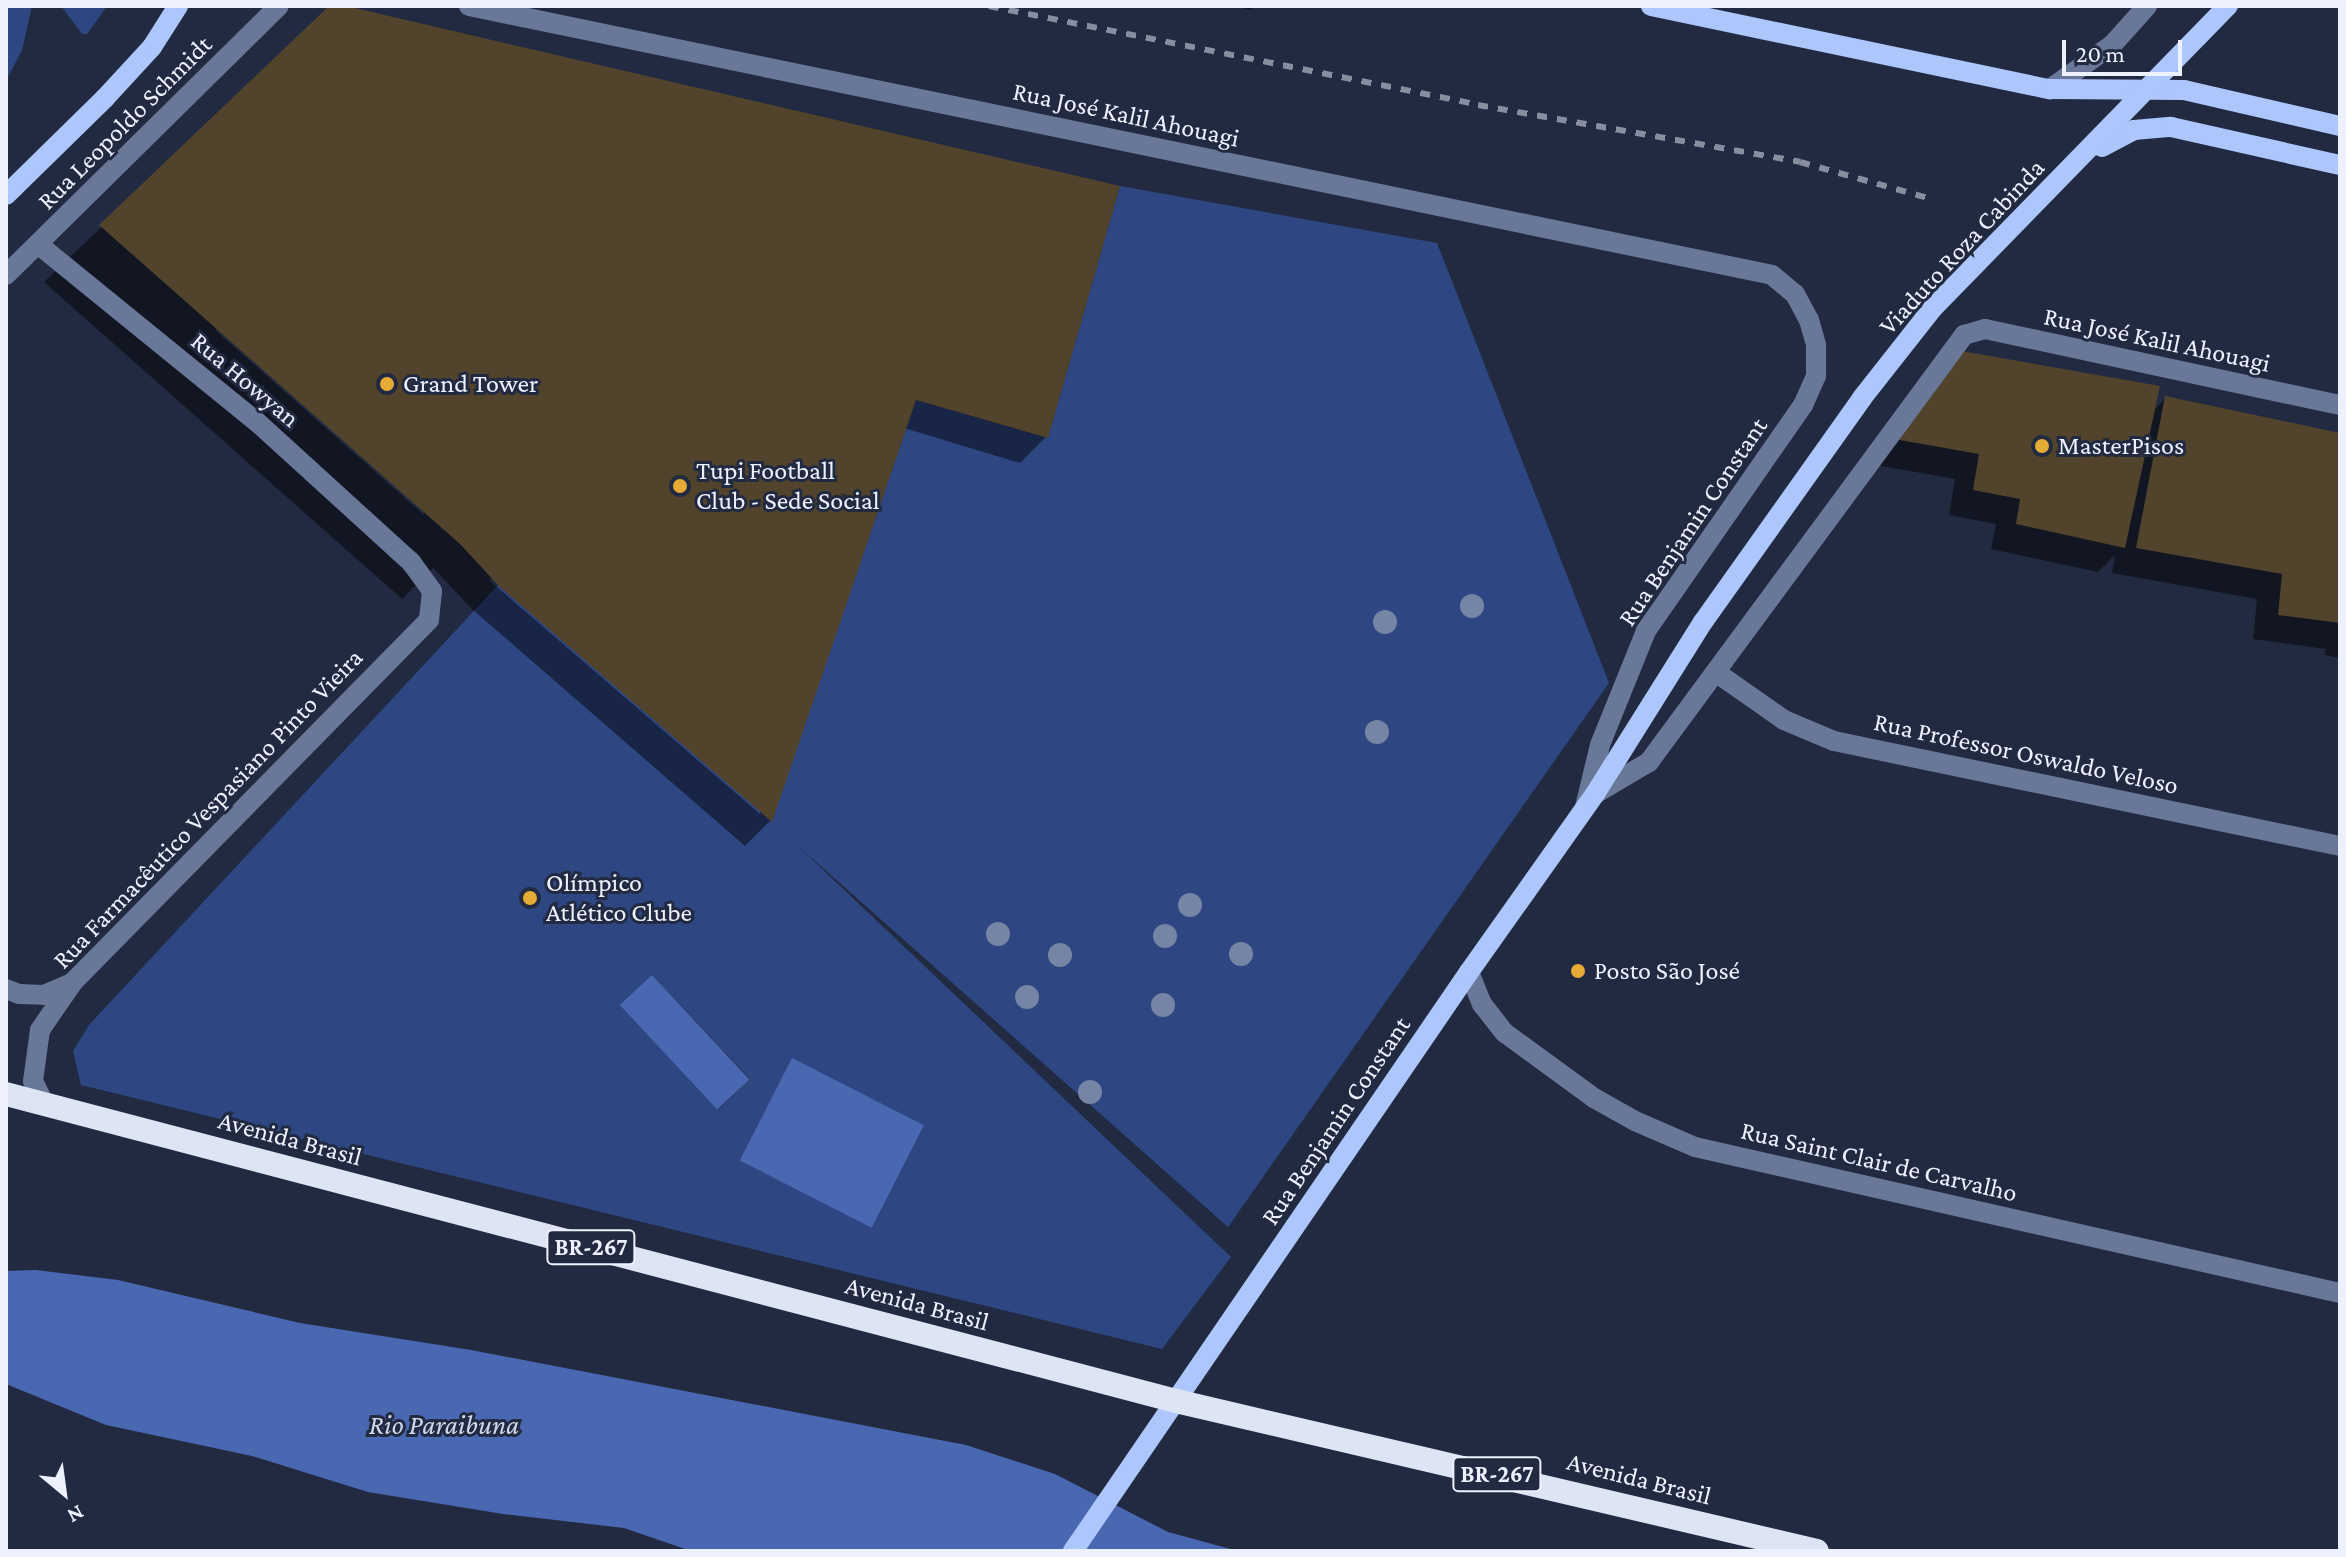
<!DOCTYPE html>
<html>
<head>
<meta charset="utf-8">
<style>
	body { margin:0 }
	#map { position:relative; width:2346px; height:1557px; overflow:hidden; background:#212a40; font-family:"Crimson Pro",serif }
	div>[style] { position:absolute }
	.green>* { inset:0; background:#2e4783 }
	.water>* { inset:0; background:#4a68b1; transform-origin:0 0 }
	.shadow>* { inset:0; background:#0007 }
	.building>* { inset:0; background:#52442c }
	.minor>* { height:20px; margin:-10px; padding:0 10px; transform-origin:10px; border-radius:10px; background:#697899 }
	.major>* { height:20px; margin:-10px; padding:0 10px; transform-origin:10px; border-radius:10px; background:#adc6fc }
	.highway>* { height:24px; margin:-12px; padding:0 12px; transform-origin:12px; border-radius:12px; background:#dde5f5 }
	.rail>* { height:6px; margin-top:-3px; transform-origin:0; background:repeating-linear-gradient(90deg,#878e9f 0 10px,transparent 0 20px) }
	.trees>* { width:24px; height:24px; margin:-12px; border-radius:50%; background:#7685a5 }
	.dots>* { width:22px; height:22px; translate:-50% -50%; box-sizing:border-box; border:4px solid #212a40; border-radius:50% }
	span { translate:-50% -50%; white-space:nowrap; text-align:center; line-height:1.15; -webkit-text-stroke:6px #212a40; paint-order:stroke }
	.shield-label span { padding:2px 6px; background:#212a40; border:2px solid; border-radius:6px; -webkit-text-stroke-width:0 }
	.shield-label { font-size:24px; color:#ecf1fd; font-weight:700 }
	.street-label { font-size:26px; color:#ecf1fd }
	.poi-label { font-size:26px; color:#ecf1fd }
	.left { translate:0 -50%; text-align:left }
	.water-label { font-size:28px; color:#ced8ec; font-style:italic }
	.frame { position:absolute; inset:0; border:8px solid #ecf1fd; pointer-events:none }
	.north { position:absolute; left:24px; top:1453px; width:80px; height:80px; -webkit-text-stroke:6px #212a40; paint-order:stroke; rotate:151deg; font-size:22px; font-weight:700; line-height:32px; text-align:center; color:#ecf1fd }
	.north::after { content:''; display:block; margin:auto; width:28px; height:36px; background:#ecf1fd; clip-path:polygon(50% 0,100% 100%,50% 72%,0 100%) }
	.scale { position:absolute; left:2062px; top:40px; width:120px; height:36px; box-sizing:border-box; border:4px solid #ecf1fd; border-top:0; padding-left:10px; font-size:24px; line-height:28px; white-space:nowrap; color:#ecf1fd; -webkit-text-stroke:6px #212a40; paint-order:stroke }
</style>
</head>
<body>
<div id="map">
	<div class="green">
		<i style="clip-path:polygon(6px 6px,32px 6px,22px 50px,6px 81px)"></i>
		<i style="clip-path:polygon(61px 6px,107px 6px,87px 34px,82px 34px)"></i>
		<i style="clip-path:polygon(evenodd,1120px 186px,1437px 243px,1609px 683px,1228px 1227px,798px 846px,1231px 1257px,1162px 1349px,81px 1085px,73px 1051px,89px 1025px,498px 585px,772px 821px,916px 400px,1048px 438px,1120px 186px,652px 975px,750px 1079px,719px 1109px,718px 1109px,652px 975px)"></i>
	</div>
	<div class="water">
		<i style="left:652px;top:975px;width:143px;height:44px;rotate:47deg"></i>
		<i style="left:792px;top:1058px;width:148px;height:115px;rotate:27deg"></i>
		<i style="clip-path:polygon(36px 1270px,118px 1280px,300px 1323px,471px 1350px,966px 1445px,1055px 1474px,1168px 1532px,1238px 1551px,691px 1551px,624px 1528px,503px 1514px,368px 1492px,252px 1456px,106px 1425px,6px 1384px,6px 1271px)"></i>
	</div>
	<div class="shadow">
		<i style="clip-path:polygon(evenodd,332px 6px,1046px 437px,1020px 463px,904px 428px,770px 821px,745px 846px,473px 610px,433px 568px,402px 599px,44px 282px,332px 6px,218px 327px,424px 510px,424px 515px,215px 330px,218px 327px,332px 6px,492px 577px,760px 809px,760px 814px,489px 580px,492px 577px)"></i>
		<i style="clip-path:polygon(1234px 6px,1254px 6px,1250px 10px)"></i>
		<i style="clip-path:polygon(1931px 378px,2153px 411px,2166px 398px,2340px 435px,2340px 658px,2324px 655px,2326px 649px,2253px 639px,2257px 599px,2112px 573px,2115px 555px,2098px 572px,1991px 549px,1996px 524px,1949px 515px,1955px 479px,1870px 464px)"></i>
	</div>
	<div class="building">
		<i style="clip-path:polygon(329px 6px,346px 6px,1120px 186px,1048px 438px,916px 400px,772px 822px,498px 585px,460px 544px,99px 225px)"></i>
		<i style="clip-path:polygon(1956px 350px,2160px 386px,2125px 548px,2016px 524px,2020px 499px,1973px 490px,1979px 454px,1894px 439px)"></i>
		<i style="clip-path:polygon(2165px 396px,2340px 433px,2340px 623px,2278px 615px,2282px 574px,2136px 548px)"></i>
	</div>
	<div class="minor">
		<i style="left:469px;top:6px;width:1330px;rotate:11.66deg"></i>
		<i style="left:1772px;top:275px;width:30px;rotate:40deg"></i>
		<i style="left:1795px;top:294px;width:30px;rotate:62deg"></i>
		<i style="left:1809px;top:320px;width:26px;rotate:74deg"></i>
		<i style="left:1816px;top:345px;width:31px;rotate:90deg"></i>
		<i style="left:1816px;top:376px;width:32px;rotate:114deg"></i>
		<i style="left:1803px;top:405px;width:275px;rotate:124.8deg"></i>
		<i style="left:1646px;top:631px;width:123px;rotate:112deg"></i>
		<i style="left:1600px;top:745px;width:64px;rotate:103.6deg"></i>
		<i style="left:2050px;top:89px;width:77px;rotate:-35.5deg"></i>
		<i style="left:2113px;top:44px;width:51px;rotate:-48.2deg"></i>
		<i style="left:39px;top:245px;width:281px;rotate:39.1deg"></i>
		<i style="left:257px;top:422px;width:208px;rotate:42.3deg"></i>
		<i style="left:411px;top:562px;width:36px;rotate:54deg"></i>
		<i style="left:432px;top:591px;width:29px;rotate:96deg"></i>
		<i style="left:429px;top:620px;width:508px;rotate:134.52deg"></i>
		<i style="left:73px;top:982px;width:58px;rotate:124.5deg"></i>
		<i style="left:40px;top:1030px;width:51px;rotate:97.8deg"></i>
		<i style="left:33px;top:1081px;width:25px;rotate:64deg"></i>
		<i style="left:6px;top:275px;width:383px;rotate:-44.6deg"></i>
		<i style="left:1717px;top:673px;width:82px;rotate:35deg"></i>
		<i style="left:1784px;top:720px;width:54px;rotate:22.8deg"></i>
		<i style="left:1834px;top:741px;width:517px;rotate:11.72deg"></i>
		<i style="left:1595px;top:794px;width:63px;rotate:-30.7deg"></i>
		<i style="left:1649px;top:762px;width:531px;rotate:-53.58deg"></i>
		<i style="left:1964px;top:335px;width:22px;rotate:-16deg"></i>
		<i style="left:1985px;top:329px;width:363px;rotate:12.1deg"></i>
		<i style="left:1469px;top:972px;width:35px;rotate:68deg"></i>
		<i style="left:1482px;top:1004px;width:37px;rotate:52deg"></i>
		<i style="left:1505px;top:1033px;width:110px;rotate:36.1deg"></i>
		<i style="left:1594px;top:1098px;width:47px;rotate:29.3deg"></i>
		<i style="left:1635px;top:1121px;width:65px;rotate:23.4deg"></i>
		<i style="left:1695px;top:1147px;width:661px;rotate:12.75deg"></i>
		<i style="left:6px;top:989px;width:14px;rotate:21deg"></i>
		<i style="left:19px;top:994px;width:25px;rotate:2deg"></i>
		<i style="left:44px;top:995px;width:28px;rotate:-23deg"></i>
	</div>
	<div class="major">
		<i style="left:1651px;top:6px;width:408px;rotate:11.8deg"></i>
		<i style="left:2050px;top:89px;width:134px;rotate:0.4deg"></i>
		<i style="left:2184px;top:90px;width:160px;rotate:13deg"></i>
		<i style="left:2102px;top:147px;width:36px;rotate:-28deg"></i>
		<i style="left:2134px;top:130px;width:37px;rotate:-5deg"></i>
		<i style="left:2171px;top:127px;width:173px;rotate:12.7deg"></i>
		<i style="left:6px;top:195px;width:139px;rotate:-44.4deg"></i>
		<i style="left:105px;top:98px;width:69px;rotate:-47.3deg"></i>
		<i style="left:152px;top:47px;width:49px;rotate:-57.6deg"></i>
		<i style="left:1073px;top:1551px;width:701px;rotate:-55.63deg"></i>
		<i style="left:1469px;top:972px;width:218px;rotate:-54.7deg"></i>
		<i style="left:1595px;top:794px;width:203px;rotate:-57.9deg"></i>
		<i style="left:1703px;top:622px;width:275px;rotate:-54.6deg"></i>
		<i style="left:1862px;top:398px;width:113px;rotate:-51.8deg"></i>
		<i style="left:1932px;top:309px;width:424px;rotate:-45.7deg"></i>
	</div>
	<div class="highway">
		<i style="left:6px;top:1094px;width:1210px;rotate:14.7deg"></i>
		<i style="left:1176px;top:1401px;width:658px;rotate:13.17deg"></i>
	</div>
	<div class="rail">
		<i style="left:989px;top:6px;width:499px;rotate:11.4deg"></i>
		<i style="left:1478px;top:105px;width:327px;rotate:10deg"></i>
		<i style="left:1800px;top:162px;width:137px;rotate:15.7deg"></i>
	</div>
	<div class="trees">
		<i style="left:1472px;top:606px"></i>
		<i style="left:1385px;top:622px"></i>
		<i style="left:1377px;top:732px"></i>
		<i style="left:1190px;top:905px"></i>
		<i style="left:998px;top:934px"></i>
		<i style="left:1165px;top:936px"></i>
		<i style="left:1241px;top:954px"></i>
		<i style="left:1060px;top:955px"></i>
		<i style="left:1027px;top:997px"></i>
		<i style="left:1163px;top:1005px"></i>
		<i style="left:1090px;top:1092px"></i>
	</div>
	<div class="dots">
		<i style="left:387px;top:384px;background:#e7ac36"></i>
		<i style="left:2042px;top:446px;background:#e7ac36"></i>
		<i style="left:680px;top:486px;background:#e7ac36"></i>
		<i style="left:530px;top:898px;background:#e7ac36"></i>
		<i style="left:1578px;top:971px;background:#e7ac36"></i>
	</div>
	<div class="shield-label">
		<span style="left:591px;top:1247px">BR-267</span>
		<span style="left:1497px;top:1474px">BR-267</span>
	</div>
	<div class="street-label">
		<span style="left:1126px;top:115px;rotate:12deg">Rua José Kalil Ahouagi</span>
		<span style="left:125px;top:123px;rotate:-45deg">Rua Leopoldo Schmidt</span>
		<span style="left:1962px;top:247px;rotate:-47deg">Viaduto Roza Cabinda</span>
		<span style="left:2157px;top:340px;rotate:12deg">Rua José Kalil Ahouagi</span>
		<span style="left:245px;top:380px;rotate:40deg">Rua Howyan</span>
		<span style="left:1693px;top:522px;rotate:-56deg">Rua Benjamin Constant</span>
		<span style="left:2026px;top:754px;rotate:12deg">Rua Professor Oswaldo Veloso</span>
		<span style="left:208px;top:809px;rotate:-46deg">Rua Farmacêutico Vespasiano Pinto Vieira</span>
		<span style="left:1336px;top:1121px;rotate:-56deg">Rua Benjamin Constant</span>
		<span style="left:290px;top:1139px;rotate:15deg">Avenida Brasil</span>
		<span style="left:1879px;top:1162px;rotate:13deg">Rua Saint Clair de Carvalho</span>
		<span style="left:917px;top:1304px;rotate:15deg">Avenida Brasil</span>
		<span style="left:1639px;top:1479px;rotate:14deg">Avenida Brasil</span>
	</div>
	<div class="poi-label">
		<span class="left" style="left:403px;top:384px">Grand Tower</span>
		<span class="left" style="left:2058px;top:446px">MasterPisos</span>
		<span class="left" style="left:696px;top:486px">Tupi Football<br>Club - Sede Social</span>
		<span class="left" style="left:546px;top:898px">Olímpico<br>Atlético Clube</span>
		<span class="left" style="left:1594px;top:971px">Posto São José</span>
	</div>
	<div class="water-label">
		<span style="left:444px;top:1425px">Rio Paraibuna</span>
	</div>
	<div class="frame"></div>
	<div class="north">N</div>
	<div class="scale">20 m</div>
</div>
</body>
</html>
